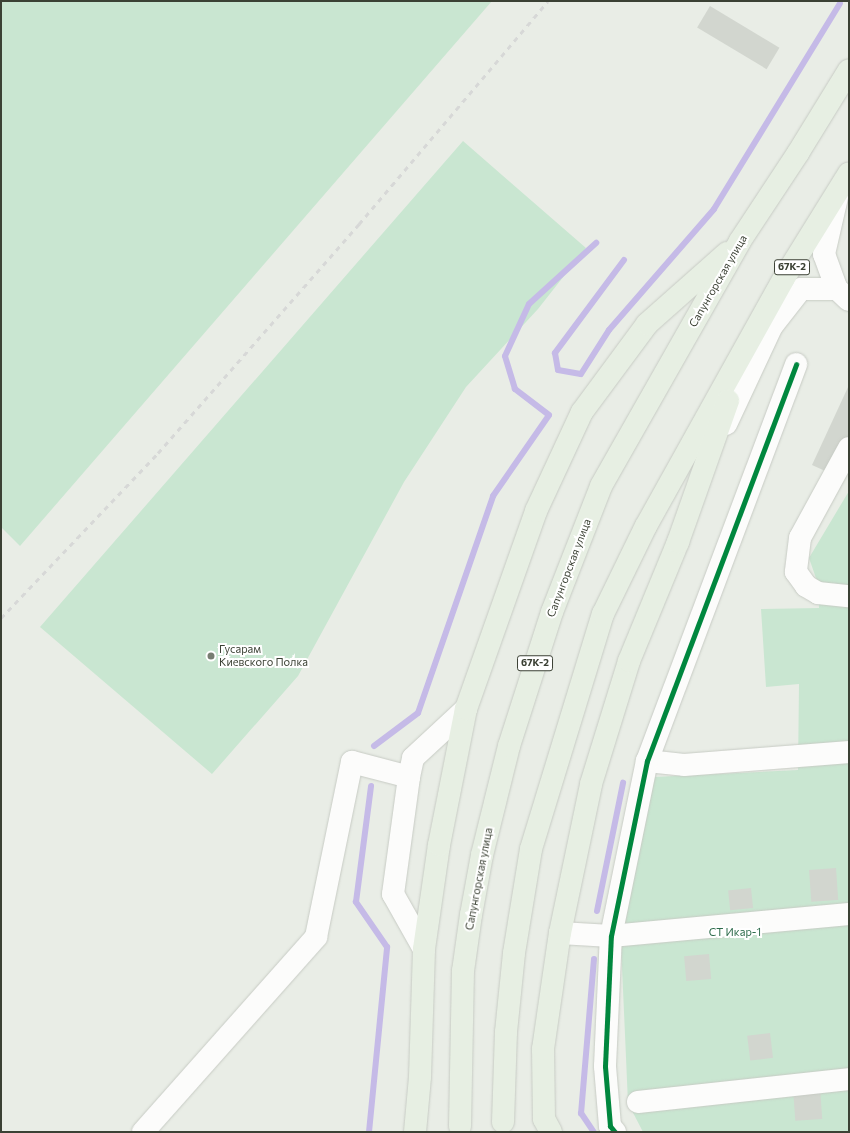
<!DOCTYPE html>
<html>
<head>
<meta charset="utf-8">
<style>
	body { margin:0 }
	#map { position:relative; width:850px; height:1133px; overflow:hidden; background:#e9ede6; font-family:Commissioner,sans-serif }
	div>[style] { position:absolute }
	.green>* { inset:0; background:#c9e6d1 }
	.stream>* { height:6px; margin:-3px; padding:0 3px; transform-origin:3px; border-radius:3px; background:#c5bae7 }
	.building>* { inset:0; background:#d2d6cf; transform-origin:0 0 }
	.roads { filter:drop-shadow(0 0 1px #c7cbc4) drop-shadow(0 0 1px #c7cbc4) }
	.minor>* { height:22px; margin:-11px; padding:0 11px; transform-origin:11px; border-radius:11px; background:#fcfcfb }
	.major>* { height:22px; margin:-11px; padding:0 11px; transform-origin:11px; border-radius:11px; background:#e7efe3 }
	.rail>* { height:3px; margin-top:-1.5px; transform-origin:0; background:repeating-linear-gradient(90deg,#d7d8d7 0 5px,transparent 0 10px) }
	.cycleway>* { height:5px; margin:-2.5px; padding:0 2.5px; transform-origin:2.5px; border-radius:2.5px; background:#00873e }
	.dots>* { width:11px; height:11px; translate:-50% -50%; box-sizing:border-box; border:2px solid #fff; border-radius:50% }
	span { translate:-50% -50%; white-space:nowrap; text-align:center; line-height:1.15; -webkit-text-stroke:4px #fff; paint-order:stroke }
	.shield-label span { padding:1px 3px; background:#fff; border:1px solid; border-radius:3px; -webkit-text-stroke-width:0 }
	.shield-label { font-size:10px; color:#3b4134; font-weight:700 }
	.street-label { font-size:11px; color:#3b4134 }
	.poi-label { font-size:11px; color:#3b4134 }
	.left { translate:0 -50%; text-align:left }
	.park-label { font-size:11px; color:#2e6c4c }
	.frame { position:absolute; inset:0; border:2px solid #3b4134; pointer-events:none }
</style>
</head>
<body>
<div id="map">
	<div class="green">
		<i style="clip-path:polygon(1px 1px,492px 1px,20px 546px,1px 527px)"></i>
		<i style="clip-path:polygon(463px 141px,586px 248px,538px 309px,466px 387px,404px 482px,298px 676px,212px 774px,40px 627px)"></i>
		<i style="clip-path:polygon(849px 491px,849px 1132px,643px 1132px,628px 1103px,620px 921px,654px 777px,798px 770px,799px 684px,766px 687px,761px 609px,819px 608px,818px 584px,809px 558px)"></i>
	</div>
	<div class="stream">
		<i style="left:624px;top:260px;width:116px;rotate:126.6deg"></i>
		<i style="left:555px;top:353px;width:17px;rotate:80deg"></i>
		<i style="left:558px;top:370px;width:23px;rotate:10deg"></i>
		<i style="left:581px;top:374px;width:52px;rotate:-57.5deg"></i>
		<i style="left:609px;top:330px;width:160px;rotate:-49deg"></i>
		<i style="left:714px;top:209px;width:241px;rotate:-58.5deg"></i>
		<i style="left:374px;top:746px;width:55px;rotate:-36.9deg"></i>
		<i style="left:418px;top:713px;width:230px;rotate:-70.9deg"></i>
		<i style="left:493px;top:496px;width:98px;rotate:-55.3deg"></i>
		<i style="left:549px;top:415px;width:43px;rotate:-142.6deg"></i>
		<i style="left:515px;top:389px;width:34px;rotate:-107deg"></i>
		<i style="left:505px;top:356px;width:57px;rotate:-65.2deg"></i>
		<i style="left:529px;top:304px;width:91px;rotate:-42.3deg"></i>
		<i style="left:597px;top:911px;width:131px;rotate:-78.5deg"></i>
		<i style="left:594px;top:959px;width:155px;rotate:94.8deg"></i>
		<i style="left:581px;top:1113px;width:23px;rotate:56deg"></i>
		<i style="left:369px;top:1132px;width:186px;rotate:-84.4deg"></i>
		<i style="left:387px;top:947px;width:55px;rotate:-124.6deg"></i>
		<i style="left:356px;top:902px;width:117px;rotate:-82.6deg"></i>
	</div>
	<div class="building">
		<i style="left:710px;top:6px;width:81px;height:25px;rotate:31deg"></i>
		<i style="clip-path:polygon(849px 385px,849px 442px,834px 475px,812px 465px)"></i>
		<i style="left:836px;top:868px;width:32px;height:27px;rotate:86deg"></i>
		<i style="left:751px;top:888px;width:20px;height:23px;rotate:84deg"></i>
		<i style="left:709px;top:954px;width:25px;height:25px;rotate:85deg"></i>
		<i style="left:770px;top:1033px;width:25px;height:23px;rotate:83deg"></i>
		<i style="left:820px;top:1087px;width:32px;height:27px;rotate:86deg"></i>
	</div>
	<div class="roads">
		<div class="minor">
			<i style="left:838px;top:193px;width:63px;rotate:102.9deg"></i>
			<i style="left:824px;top:254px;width:37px;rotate:70deg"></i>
			<i style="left:837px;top:289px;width:16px;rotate:43deg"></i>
			<i style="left:726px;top:424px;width:108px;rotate:-64.9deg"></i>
			<i style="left:772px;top:326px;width:47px;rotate:-51.9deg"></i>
			<i style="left:801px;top:289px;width:36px"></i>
			<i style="left:849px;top:448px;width:102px;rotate:118.6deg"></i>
			<i style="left:800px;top:538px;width:34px;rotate:97deg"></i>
			<i style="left:796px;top:572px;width:17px;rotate:54deg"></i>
			<i style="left:806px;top:586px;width:14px;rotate:30deg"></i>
			<i style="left:818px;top:593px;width:31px;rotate:6deg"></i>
			<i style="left:647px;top:761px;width:37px;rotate:6deg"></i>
			<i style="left:684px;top:765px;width:166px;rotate:-4.5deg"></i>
			<i style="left:560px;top:933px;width:51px;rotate:3.4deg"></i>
			<i style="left:611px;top:936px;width:239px;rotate:-5.3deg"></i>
			<i style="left:424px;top:949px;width:63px;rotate:-119.4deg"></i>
			<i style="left:393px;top:894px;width:118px;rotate:-82.2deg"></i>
			<i style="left:409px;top:777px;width:19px;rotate:-78deg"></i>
			<i style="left:413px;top:758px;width:72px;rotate:-42.8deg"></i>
			<i style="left:638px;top:1102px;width:212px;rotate:-6.2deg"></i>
			<i style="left:143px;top:1132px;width:261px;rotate:-48.4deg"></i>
			<i style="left:316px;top:937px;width:179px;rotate:-78.4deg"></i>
			<i style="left:352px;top:762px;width:59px;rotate:14.7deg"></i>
			<i style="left:615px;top:1132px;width:8px;rotate:-130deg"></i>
			<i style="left:610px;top:1126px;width:60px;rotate:-94.8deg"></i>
			<i style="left:605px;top:1066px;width:130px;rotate:-87.4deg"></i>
			<i style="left:611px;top:936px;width:179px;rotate:-78.4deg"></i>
			<i style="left:647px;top:761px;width:424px;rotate:-69.4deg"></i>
		</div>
		<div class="major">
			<i style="left:503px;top:1122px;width:90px;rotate:-88.1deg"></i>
			<i style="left:506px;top:1032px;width:79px;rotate:-84.2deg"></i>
			<i style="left:514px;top:953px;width:105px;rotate:-80.7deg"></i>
			<i style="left:531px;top:849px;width:246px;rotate:-73deg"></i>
			<i style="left:603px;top:614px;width:98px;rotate:-64deg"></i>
			<i style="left:646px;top:526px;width:284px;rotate:-60.9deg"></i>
			<i style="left:784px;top:278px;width:123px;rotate:-58.2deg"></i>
			<i style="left:460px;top:1126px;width:155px;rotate:-88.9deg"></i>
			<i style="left:463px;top:971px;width:57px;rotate:-81.9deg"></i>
			<i style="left:471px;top:915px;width:61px;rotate:-79.6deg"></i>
			<i style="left:482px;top:855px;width:112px;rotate:-76.1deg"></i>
			<i style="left:509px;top:746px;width:141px;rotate:-72.2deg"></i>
			<i style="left:552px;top:612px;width:135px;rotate:-68.7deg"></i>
			<i style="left:601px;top:486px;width:282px;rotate:-60.4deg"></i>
			<i style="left:740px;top:241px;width:105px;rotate:-56.6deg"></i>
			<i style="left:798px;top:153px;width:97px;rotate:-58.4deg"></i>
			<i style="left:415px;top:1132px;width:55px;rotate:-84.8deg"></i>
			<i style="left:420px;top:1077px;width:128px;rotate:-88.2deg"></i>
			<i style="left:424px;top:949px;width:105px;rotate:-81.8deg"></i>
			<i style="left:439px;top:845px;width:139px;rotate:-78.8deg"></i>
			<i style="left:466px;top:709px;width:210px;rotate:-70.5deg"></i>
			<i style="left:536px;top:511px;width:109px;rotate:-65.1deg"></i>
			<i style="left:582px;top:412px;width:109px;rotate:-53.5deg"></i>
			<i style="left:647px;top:324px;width:107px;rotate:-41.6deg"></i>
			<i style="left:551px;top:1132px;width:15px;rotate:-118deg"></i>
			<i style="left:544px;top:1119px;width:70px;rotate:-90.8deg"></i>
			<i style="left:543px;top:1049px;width:117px;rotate:-81.7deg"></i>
			<i style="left:560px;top:933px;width:152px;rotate:-78.2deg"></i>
			<i style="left:591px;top:784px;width:129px;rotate:-72.8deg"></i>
			<i style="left:629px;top:661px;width:129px;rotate:-67.6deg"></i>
			<i style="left:678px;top:542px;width:150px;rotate:-70.5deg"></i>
		</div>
	</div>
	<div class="rail">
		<i style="left:1px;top:618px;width:228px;rotate:-46.4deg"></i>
		<i style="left:158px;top:453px;width:305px;rotate:-48.7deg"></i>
		<i style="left:359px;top:224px;width:292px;rotate:-49.7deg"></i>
	</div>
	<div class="cycleway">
		<i style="left:615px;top:1132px;width:8px;rotate:-130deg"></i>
		<i style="left:610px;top:1126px;width:60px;rotate:-94.8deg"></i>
		<i style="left:605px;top:1066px;width:130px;rotate:-87.4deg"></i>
		<i style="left:611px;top:936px;width:179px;rotate:-78.4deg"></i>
		<i style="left:647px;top:761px;width:424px;rotate:-69.4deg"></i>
	</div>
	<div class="dots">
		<i style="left:211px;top:656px;background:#787d72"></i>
	</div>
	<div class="shield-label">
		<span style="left:792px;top:267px">67К-2</span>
		<span style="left:535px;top:663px">67К-2</span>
	</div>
	<div class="street-label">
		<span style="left:718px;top:281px;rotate:-60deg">Сапунгорская улица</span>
		<span style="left:569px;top:568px;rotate:-69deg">Сапунгорская улица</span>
		<span style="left:479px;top:879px;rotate:-79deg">Сапунгорская улица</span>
	</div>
	<div class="poi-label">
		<span class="left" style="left:219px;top:656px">Гусарам<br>Киевского Полка</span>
	</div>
	<div class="park-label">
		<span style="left:735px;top:932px">СТ Икар-1</span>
	</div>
	<div class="frame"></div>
</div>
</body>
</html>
